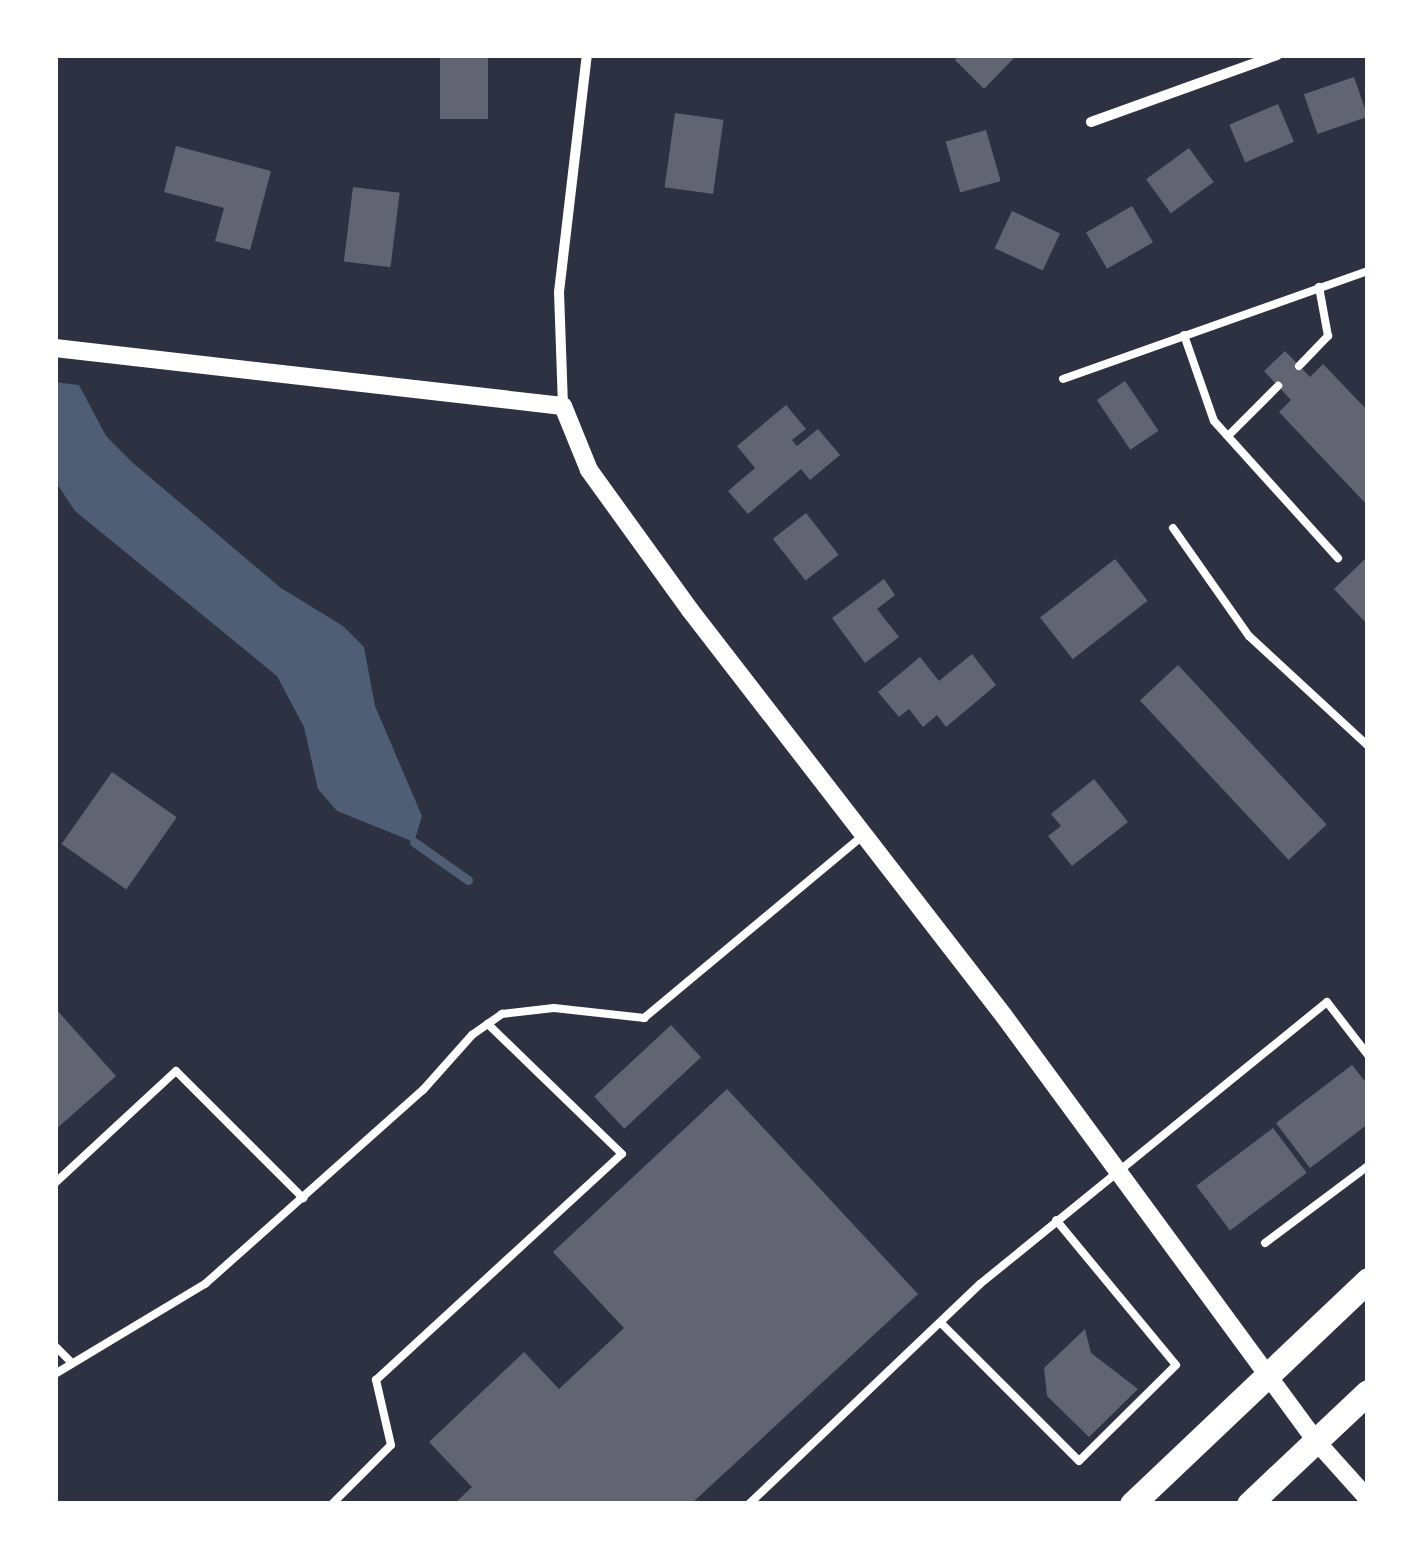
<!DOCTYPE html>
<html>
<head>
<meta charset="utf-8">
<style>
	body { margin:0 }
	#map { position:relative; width:1423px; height:1559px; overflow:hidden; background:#2d3142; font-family:"Alegreya Sans",sans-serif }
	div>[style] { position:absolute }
	.water>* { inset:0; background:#4f5d75 }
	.stream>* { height:9px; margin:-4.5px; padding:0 4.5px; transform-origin:4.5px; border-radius:4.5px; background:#4f5d75 }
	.building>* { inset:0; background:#626471; transform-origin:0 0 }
	.service>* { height:8px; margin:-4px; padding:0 4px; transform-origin:4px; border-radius:4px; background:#fff }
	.minor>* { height:10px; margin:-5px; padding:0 5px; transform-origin:5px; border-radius:5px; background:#fff }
	.tertiary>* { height:18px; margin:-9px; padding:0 9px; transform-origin:9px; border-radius:9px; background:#fff }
	.primary>* { height:25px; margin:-12.5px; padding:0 12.5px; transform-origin:12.5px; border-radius:12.5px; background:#fff }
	span { translate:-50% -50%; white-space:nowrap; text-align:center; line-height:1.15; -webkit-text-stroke:8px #fff; paint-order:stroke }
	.frame { position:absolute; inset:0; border:58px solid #fff; pointer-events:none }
</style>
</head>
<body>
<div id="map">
	<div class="water">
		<i style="clip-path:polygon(55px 382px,79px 385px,106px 436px,133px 463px,281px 588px,343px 626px,364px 647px,375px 706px,422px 816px,414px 842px,337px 811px,318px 789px,304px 727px,277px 676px,75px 511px,55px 481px)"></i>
	</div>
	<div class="stream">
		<i style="left:414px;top:842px;width:66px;rotate:35.1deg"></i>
	</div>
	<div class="building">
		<i style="left:440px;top:55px;width:48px;height:64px"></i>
		<i style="clip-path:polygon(960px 55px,1017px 55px,984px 89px,955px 60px)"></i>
		<i style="left:1354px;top:77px;width:42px;height:53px;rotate:71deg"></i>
		<i style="left:1278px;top:104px;width:41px;height:53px;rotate:67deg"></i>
		<i style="left:675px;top:113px;width:49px;height:75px;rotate:8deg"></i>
		<i style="left:986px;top:130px;width:53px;height:42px;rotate:74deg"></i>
		<i style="clip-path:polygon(176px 146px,271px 171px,250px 250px,215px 241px,224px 208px,164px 192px)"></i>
		<i style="left:1189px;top:148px;width:42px;height:53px;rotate:54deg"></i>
		<i style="left:353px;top:187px;width:47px;height:75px;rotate:7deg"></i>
		<i style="left:1132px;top:206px;width:42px;height:53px;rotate:60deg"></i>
		<i style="left:1012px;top:211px;width:53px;height:41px;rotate:25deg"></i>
		<i style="clip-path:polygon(1285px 351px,1310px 377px,1323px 364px,1368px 411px,1368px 506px,1279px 412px,1291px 400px,1264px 371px)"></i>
		<i style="left:1125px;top:381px;width:60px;height:34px;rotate:56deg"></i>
		<i style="clip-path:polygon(786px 405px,806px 429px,792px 440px,797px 446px,818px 429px,840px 455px,810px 480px,801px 469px,748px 514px,728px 491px,755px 468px,737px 446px)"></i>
		<i style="left:806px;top:513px;width:53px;height:42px;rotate:52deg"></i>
		<i style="clip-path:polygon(1368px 556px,1368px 625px,1334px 589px)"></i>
		<i style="left:1115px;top:559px;width:53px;height:95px;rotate:52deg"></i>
		<i style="clip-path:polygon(884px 579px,895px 595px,877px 609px,899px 637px,865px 663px,832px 618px)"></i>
		<i style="clip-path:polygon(972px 654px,996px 685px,946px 727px,937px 715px,923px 727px,909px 709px,899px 717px,878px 692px,920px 657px,939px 681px)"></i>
		<i style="left:1178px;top:665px;width:218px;height:52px;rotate:47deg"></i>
		<i style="left:112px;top:772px;width:79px;height:88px;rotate:35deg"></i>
		<i style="clip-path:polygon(1094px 779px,1128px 822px,1072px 866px,1048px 836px,1061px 826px,1051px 814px)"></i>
		<i style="clip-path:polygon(55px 1008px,116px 1076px,55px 1130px)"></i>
		<i style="left:671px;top:1025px;width:44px;height:105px;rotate:47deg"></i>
		<i style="clip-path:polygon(1352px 1065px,1368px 1085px,1368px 1124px,1310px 1168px,1276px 1123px)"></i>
		<i style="clip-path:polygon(727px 1089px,918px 1294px,691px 1504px,454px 1504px,472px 1487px,429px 1442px,524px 1352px,559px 1389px,624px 1328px,553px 1252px)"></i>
		<i style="left:1273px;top:1128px;width:56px;height:96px;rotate:53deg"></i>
		<i style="clip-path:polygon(1085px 1329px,1091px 1353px,1138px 1389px,1089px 1437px,1047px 1396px,1044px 1368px)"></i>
	</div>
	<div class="service">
		<i style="left:1184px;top:335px;width:91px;rotate:70.8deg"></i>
		<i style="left:1214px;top:421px;width:185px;rotate:47.9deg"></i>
		<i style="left:1299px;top:366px;width:42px;rotate:-46deg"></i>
		<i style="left:1328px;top:336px;width:50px;rotate:-100.4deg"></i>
		<i style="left:1063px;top:379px;width:324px;rotate:-19.5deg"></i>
		<i style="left:1228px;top:436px;width:71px;rotate:-45deg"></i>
		<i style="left:1173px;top:528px;width:132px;rotate:54.9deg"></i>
		<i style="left:1249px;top:636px;width:162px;rotate:42.7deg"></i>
		<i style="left:55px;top:1183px;width:165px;rotate:-42.8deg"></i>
		<i style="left:176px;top:1071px;width:180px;rotate:45deg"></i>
		<i style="left:1265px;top:1243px;width:129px;rotate:-36.8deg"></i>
		<i style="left:941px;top:1323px;width:195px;rotate:45deg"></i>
		<i style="left:1079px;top:1461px;width:136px;rotate:-44.7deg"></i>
		<i style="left:1176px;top:1365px;width:188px;rotate:-129.6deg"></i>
		<i style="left:55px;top:1346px;width:24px;rotate:45deg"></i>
		<i style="left:55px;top:1374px;width:175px;rotate:-31deg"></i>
		<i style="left:205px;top:1284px;width:292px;rotate:-41.7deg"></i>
		<i style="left:423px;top:1090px;width:74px;rotate:-48.3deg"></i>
		<i style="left:472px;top:1035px;width:37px;rotate:-35deg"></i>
		<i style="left:502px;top:1014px;width:52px;rotate:-6.6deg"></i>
		<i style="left:554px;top:1008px;width:91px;rotate:6.3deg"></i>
		<i style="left:644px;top:1018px;width:286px;rotate:-39.8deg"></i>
		<i style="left:332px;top:1504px;width:83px;rotate:-45deg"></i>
		<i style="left:391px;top:1445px;width:67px;rotate:-103deg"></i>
		<i style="left:376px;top:1380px;width:334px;rotate:-42.6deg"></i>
		<i style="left:622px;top:1154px;width:187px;rotate:-135.9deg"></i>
		<i style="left:749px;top:1504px;width:319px;rotate:-43.6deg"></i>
		<i style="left:980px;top:1284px;width:447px;rotate:-39.1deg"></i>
		<i style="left:1327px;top:1002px;width:67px;rotate:52.3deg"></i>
	</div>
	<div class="minor">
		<i style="left:1091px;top:122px;width:198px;rotate:-19.8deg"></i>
		<i style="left:563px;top:406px;width:114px;rotate:-92deg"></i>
		<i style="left:559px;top:292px;width:239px;rotate:-83.3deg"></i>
	</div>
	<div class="tertiary">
		<i style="left:55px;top:348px;width:511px;rotate:6.51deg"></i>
		<i style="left:563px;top:406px;width:69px;rotate:67.9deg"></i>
		<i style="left:589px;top:470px;width:173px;rotate:54.2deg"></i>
		<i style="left:690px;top:610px;width:513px;rotate:52.28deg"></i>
		<i style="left:1004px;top:1016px;width:527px;rotate:53.72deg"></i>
		<i style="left:1316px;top:1441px;width:78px;rotate:48.1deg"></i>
	</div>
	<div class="primary">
		<i style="left:1132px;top:1504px;width:325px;rotate:-43.5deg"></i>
		<i style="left:1249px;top:1504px;width:163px;rotate:-43.3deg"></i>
	</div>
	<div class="frame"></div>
</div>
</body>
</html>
